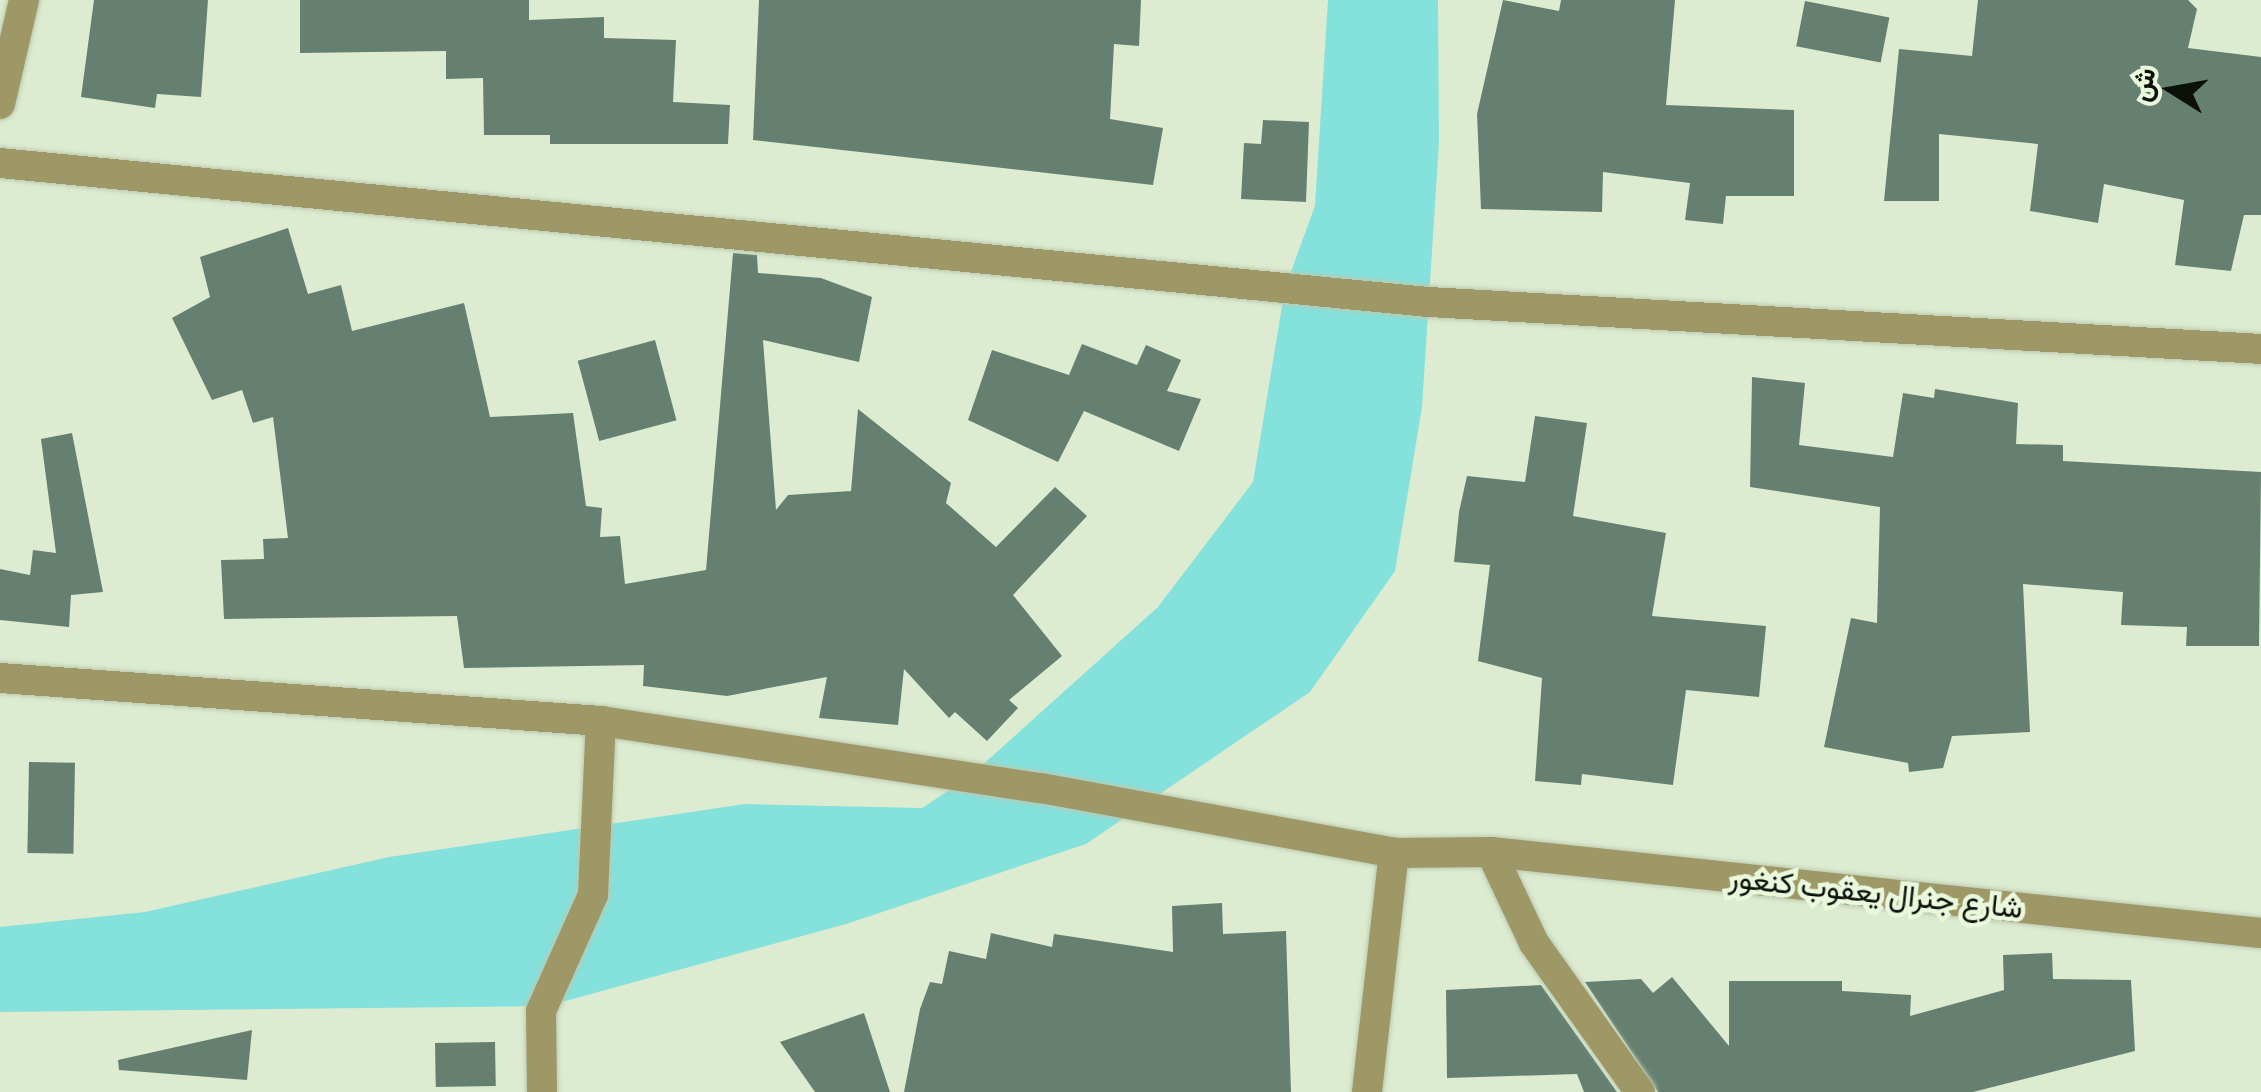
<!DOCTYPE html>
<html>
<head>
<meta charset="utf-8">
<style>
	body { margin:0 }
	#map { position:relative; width:2261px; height:1092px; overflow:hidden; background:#ddecd1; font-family:"Noto Serif",Vazirmatn,serif }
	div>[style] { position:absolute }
	.water>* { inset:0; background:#84e1dc }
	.building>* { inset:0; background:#658071; transform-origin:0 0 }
	.roads { filter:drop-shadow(0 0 2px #bcc9b1) drop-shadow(0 0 2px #bcc9b1) }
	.street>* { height:30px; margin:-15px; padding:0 15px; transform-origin:15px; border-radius:15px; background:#9e9766 }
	span { translate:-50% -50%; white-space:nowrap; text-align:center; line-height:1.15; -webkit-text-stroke:9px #eaf9de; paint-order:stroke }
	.street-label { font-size:30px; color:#0c1008 }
	.north { position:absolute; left:2121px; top:40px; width:100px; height:100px; -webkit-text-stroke:8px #eaf9de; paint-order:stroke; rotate:281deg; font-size:28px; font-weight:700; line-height:40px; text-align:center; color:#0c1008 }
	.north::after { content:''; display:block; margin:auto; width:35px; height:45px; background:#0c1008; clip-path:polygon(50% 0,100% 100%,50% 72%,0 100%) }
</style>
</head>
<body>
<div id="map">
	<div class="water">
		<i style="clip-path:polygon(1328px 0,1438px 0,1439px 142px,1422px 407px,1395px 571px,1310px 692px,1086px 844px,846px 924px,547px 1006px,0 1012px,0 927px,145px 912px,389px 857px,745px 804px,922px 808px,969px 777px,1158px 607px,1253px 482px,1285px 288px,1315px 206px)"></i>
	</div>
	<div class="building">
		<i style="clip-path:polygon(94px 0,208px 0,201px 97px,157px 94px,155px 108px,81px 97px)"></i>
		<i style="clip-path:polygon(300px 0,529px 0,529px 20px,604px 17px,604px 38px,676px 40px,673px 102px,730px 105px,728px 144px,550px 144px,550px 135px,484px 135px,483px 78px,446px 79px,446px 51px,300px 53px)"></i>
		<i style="clip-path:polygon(759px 0,1141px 0,1139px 46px,1114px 44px,1110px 119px,1163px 128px,1153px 185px,753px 140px)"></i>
		<i style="clip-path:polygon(1503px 0,1559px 11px,1561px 0,1675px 0,1666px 105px,1794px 110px,1794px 196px,1726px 196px,1723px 224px,1685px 220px,1690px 183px,1603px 172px,1602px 212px,1481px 209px,1477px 114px)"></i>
		<i style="clip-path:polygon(1978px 0,2188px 0,2197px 9px,2188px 48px,2261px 57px,2261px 215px,2244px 215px,2231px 271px,2175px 265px,2184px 200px,2104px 184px,2098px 223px,2030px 211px,2038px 144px,1939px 134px,1939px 201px,1884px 201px,1899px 49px,1972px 56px)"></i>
		<i style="left:1805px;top:1px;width:86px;height:46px;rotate:11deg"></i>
		<i style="clip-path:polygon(1263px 120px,1309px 122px,1306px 202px,1241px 199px,1244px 143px,1261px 144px)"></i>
		<i style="clip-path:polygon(288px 228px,308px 294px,341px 285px,352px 331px,464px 303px,490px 417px,573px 413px,586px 506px,602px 508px,600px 537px,620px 536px,625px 584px,706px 570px,733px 253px,757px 255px,758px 273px,821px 278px,872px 297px,859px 362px,763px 340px,776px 510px,788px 495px,851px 491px,858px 409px,951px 483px,946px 503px,996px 547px,1055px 487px,1087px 516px,1013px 595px,1062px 656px,1009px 700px,1018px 708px,987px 741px,955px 712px,949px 718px,904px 669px,898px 725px,819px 718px,827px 677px,727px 696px,643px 686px,644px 665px,464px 668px,457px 616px,224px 619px,221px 560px,264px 559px,263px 539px,288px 538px,273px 417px,253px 423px,242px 390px,212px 400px,172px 318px,210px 297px,200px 257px)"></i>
		<i style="left:655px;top:340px;width:83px;height:80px;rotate:75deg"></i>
		<i style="clip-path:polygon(1082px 344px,1137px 365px,1146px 345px,1181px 360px,1167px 391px,1201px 399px,1179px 451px,1084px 411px,1058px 462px,968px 420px,992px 350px,1069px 375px)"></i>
		<i style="clip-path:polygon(1752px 377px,1805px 383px,1799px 445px,1893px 457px,1903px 393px,1934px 398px,1935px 389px,2018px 403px,2016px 444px,2063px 445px,2063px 461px,2261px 472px,2259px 646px,2186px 646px,2187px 627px,2121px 625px,2123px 592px,2023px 584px,2030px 732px,1952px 736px,1943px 768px,1909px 772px,1908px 763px,1824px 747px,1851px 618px,1877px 623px,1880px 507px,1750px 487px)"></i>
		<i style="clip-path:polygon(1535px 416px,1587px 423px,1573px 516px,1666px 533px,1652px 616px,1766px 626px,1759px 697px,1686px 690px,1673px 785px,1582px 774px,1581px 785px,1535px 781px,1542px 678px,1478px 661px,1490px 565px,1454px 562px,1459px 512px,1467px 476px,1525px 482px)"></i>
		<i style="clip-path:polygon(72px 433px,103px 592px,71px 595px,69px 627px,0 620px,0 569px,30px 575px,33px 550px,56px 553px,41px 439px)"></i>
		<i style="left:29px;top:762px;width:46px;height:91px;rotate:1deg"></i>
		<i style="clip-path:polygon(1222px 903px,1223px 934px,1286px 931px,1291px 1092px,904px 1092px,920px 1009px,930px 982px,942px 984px,949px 951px,986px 959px,991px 933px,1052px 947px,1054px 934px,1173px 952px,1172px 906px)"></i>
		<i style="clip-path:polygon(2052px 953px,2053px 979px,2131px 980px,2135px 1051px,1973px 1092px,1658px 1092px,1585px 982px,1641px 979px,1653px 993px,1672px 977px,1729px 1046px,1729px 981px,1842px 981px,1842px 991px,1911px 995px,1910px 1016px,2004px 990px,2003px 955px)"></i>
		<i style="clip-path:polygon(1541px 985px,1617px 1092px,1584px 1092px,1577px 1074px,1447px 1078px,1446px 990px)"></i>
		<i style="clip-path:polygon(864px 1013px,890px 1092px,815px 1092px,780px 1042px)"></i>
		<i style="clip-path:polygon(252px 1030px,247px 1080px,119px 1070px,118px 1060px)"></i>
		<i style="left:495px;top:1042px;width:44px;height:60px;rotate:89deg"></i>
	</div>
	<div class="roads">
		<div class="street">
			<i style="left:0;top:104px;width:107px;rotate:-77deg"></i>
			<i style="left:0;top:163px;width:1436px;rotate:5.56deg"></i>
			<i style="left:1429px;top:302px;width:833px;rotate:3.23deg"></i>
			<i style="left:0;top:678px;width:603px;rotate:4.09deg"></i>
			<i style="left:601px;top:721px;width:445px;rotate:8.7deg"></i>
			<i style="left:1041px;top:788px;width:359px;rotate:10.4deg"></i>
			<i style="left:1394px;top:853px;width:97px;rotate:-0.6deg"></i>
			<i style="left:1491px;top:852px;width:774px;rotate:6.01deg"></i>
			<i style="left:1491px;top:852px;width:101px;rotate:64.7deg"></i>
			<i style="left:1534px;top:943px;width:183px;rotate:54.6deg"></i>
			<i style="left:542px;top:1092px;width:81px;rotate:-90.7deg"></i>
			<i style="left:541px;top:1011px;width:127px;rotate:-65.9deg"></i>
			<i style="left:593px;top:895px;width:174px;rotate:-87.4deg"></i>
			<i style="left:1367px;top:1092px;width:241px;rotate:-83.6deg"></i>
		</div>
	</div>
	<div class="street-label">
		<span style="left:1876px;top:892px;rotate:6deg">شارع جنرال يعقوب كنغور</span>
	</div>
	<div class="north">ش</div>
</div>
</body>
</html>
